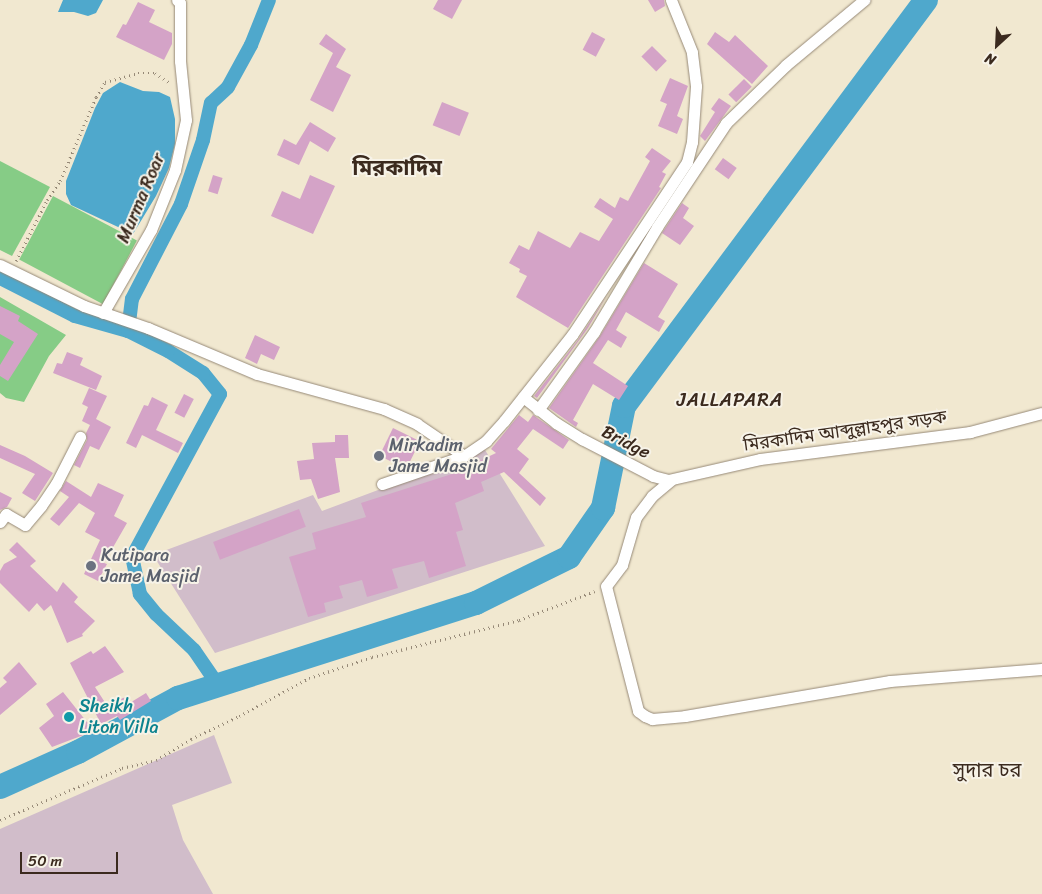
<!DOCTYPE html>
<html>
<head>
<meta charset="utf-8">
<style>
	body { margin:0 }
	#map { position:relative; width:1042px; height:894px; overflow:hidden; background:#f1e8d0; font-family:Sriracha,"Noto Sans Bengali",sans-serif }
	div>[style] { position:absolute }
	.industrial>* { inset:0; background:#d1bdca }
	.green>* { inset:0; background:#86cc86; transform-origin:0 0 }
	.water>* { inset:0; background:#4fa8cc }
	.canal>* { height:14px; margin:-7px; padding:0 7px; transform-origin:7px; border-radius:7px; background:#4fa8cc }
	.river>* { height:24px; margin:-12px; padding:0 12px; transform-origin:12px; border-radius:12px; background:#4fa8cc }
	.building>* { inset:0; background:#d4a3c7; transform-origin:0 0 }
	.path>* { height:2.5px; margin-top:-1.25px; transform-origin:0; background:repeating-linear-gradient(90deg,#968977 0 1px,transparent 0 5px) }
	.roads { filter:drop-shadow(0 0 1px #968977) drop-shadow(0 0 1px #968977) }
	.minor>* { height:11px; margin:-5.5px; padding:0 5.5px; transform-origin:5.5px; border-radius:5.5px; background:#fff }
	.dots>* { width:14px; height:14px; translate:-50% -50%; box-sizing:border-box; border:2px solid #f7f3e8; border-radius:50% }
	span { translate:-50% -50%; white-space:nowrap; text-align:center; line-height:1.15; -webkit-text-stroke:4px #f7f3e8; paint-order:stroke }
	.street-label { font-size:18px; color:#3b2a1e }
	.worship-label { font-size:18px; color:#5b616d }
	.left { translate:0 -50%; text-align:left }
	.culture-label { font-size:18px; color:#0d838f }
	.neighbourhood-label { font-size:19px; color:#3b2a1e; letter-spacing:1px }
	.quarter-label { font-size:20px; color:#3b2a1e }
	.district-label { font-size:22px; color:#3b2a1e; font-weight:700 }
	.north { position:absolute; left:972px; top:20px; width:50px; height:50px; -webkit-text-stroke:4px #f7f3e8; paint-order:stroke; rotate:205deg; font-size:14px; font-weight:700; line-height:20px; text-align:center; color:#3b2a1e }
	.north::after { content:''; display:block; margin:auto; width:18px; height:22px; background:#3b2a1e; clip-path:polygon(50% 0,100% 100%,50% 72%,0 100%) }
	.scale { position:absolute; left:20px; top:852px; width:98px; height:22px; box-sizing:border-box; border:2px solid #3b2a1e; border-top:0; padding-left:6px; font-size:15px; line-height:18px; white-space:nowrap; color:#3b2a1e; -webkit-text-stroke:4px #f7f3e8; paint-order:stroke }
</style>
</head>
<body>
<div id="map">
	<div class="industrial">
		<i style="clip-path:polygon(485px 450px,545px 546px,215px 653px,153px 555px,313px 495px,322px 511px)"></i>
		<i style="clip-path:polygon(214px 735px,232px 783px,172px 805px,183px 840px,213px 894px,0 894px,0 829px)"></i>
	</div>
	<div class="green">
		<i style="clip-path:polygon(0 161px,50px 187px,12px 256px,0 250px)"></i>
		<i style="left:53px;top:196px;width:95px;height:72px;rotate:28deg"></i>
		<i style="clip-path:polygon(0 297px,66px 335px,49px 356px,24px 402px,6px 398px,0 393px)"></i>
	</div>
	<div class="water">
		<i style="clip-path:polygon(63px 0,103px 0,96px 13px,88px 16px,74px 12px,58px 12px)"></i>
		<i style="clip-path:polygon(120px 82px,143px 91px,159px 92px,170px 97px,175px 119px,175px 144px,169px 168px,156px 196px,133px 234px,71px 205px,66px 194px,66px 181px,95px 108px,103px 93px)"></i>
	</div>
	<div class="canal">
		<i style="left:0;top:278px;width:84px;rotate:26.9deg"></i>
		<i style="left:75px;top:316px;width:55px;rotate:15.8deg"></i>
		<i style="left:218px;top:685px;width:42px;rotate:-124.4deg"></i>
		<i style="left:194px;top:650px;width:52px;rotate:-136.5deg"></i>
		<i style="left:156px;top:614px;width:26px;rotate:-129deg"></i>
		<i style="left:140px;top:594px;width:38px;rotate:-102deg"></i>
		<i style="left:132px;top:557px;width:185px;rotate:-61.6deg"></i>
		<i style="left:220px;top:394px;width:27px;rotate:-129deg"></i>
		<i style="left:203px;top:373px;width:41px;rotate:-147.8deg"></i>
		<i style="left:168px;top:351px;width:45px;rotate:-153.4deg"></i>
		<i style="left:128px;top:331px;width:32px;rotate:-83deg"></i>
		<i style="left:132px;top:299px;width:107px;rotate:-62.7deg"></i>
		<i style="left:181px;top:204px;width:68px;rotate:-71deg"></i>
		<i style="left:203px;top:140px;width:38px;rotate:-78deg"></i>
		<i style="left:211px;top:103px;width:23px;rotate:-43deg"></i>
		<i style="left:228px;top:87px;width:48px;rotate:-61.3deg"></i>
		<i style="left:251px;top:45px;width:48px;rotate:-68.2deg"></i>
	</div>
	<div class="river">
		<i style="left:0;top:787px;width:85px;rotate:-24.2deg"></i>
		<i style="left:78px;top:752px;width:114px;rotate:-28.4deg"></i>
		<i style="left:178px;top:698px;width:313px;rotate:-17.7deg"></i>
		<i style="left:476px;top:603px;width:104px;rotate:-26.3deg"></i>
		<i style="left:569px;top:557px;width:60px;rotate:-55.2deg"></i>
		<i style="left:603px;top:508px;width:104px;rotate:-78.4deg"></i>
		<i style="left:624px;top:406px;width:506px;rotate:-53.36deg"></i>
	</div>
	<div class="building">
		<i style="clip-path:polygon(438px 0,462px 0,452px 19px,433px 9px)"></i>
		<i style="clip-path:polygon(648px 0,664px 0,665px 6px,655px 12px)"></i>
		<i style="clip-path:polygon(138px 2px,155px 10px,149px 22px,172px 33px,172px 44px,164px 60px,116px 37px,123px 24px,126px 25px)"></i>
		<i style="left:592px;top:32px;width:15px;height:20px;rotate:28deg"></i>
		<i style="clip-path:polygon(715px 32px,729px 42px,735px 35px,768px 66px,752px 84px,707px 44px)"></i>
		<i style="clip-path:polygon(326px 34px,346px 49px,336px 67px,351px 75px,333px 112px,310px 100px,333px 53px,319px 44px)"></i>
		<i style="left:652px;top:46px;width:21px;height:15px;rotate:45deg"></i>
		<i style="clip-path:polygon(670px 78px,688px 86px,677px 116px,683px 119px,677px 134px,658px 126px,667px 104px,660px 101px)"></i>
		<i style="left:744px;top:79px;width:11px;height:22px;rotate:45deg"></i>
		<i style="clip-path:polygon(719px 98px,731px 106px,705px 141px,700px 136px,715px 112px,711px 109px)"></i>
		<i style="left:442px;top:102px;width:29px;height:25px;rotate:22deg"></i>
		<i style="clip-path:polygon(310px 122px,336px 138px,328px 152px,310px 141px,299px 165px,277px 155px,284px 139px,296px 145px)"></i>
		<i style="clip-path:polygon(652px 148px,671px 161px,662px 172px,666px 174px,659px 187px,661px 188px,568px 328px,516px 297px,527px 276px,519px 272px,520px 269px,509px 263px,519px 245px,529px 250px,538px 231px,570px 248px,580px 232px,599px 241px,613px 219px,594px 207px,600px 198px,615px 208px,620px 197px,628px 201px,650px 161px,645px 157px)"></i>
		<i style="left:723px;top:158px;width:17px;height:14px;rotate:36deg"></i>
		<i style="left:213px;top:175px;width:10px;height:17px;rotate:17deg"></i>
		<i style="clip-path:polygon(310px 175px,335px 186px,313px 234px,271px 216px,282px 191px,300px 199px)"></i>
		<i style="clip-path:polygon(682px 203px,689px 208px,683px 218px,694px 226px,680px 245px,662px 233px)"></i>
		<i style="clip-path:polygon(644px 263px,678px 284px,658px 317px,665px 321px,659px 332px,626px 312px,616px 330px,627px 337px,621px 348px,608px 340px,593px 363px,628px 386px,619px 400px,593px 384px,573px 420px,578px 423px,576px 427px,549px 408px,600px 336px)"></i>
		<i style="clip-path:polygon(606px 297px,588px 328px,537px 398px,534px 396px,578px 340px)"></i>
		<i style="clip-path:polygon(0 306px,20px 316px,18px 321px,38px 334px,8px 381px,0 376px,0 365px,14px 342px,0 334px)"></i>
		<i style="clip-path:polygon(255px 335px,280px 347px,274px 360px,261px 354px,257px 364px,245px 358px)"></i>
		<i style="clip-path:polygon(67px 352px,83px 358px,80px 365px,102px 376px,96px 390px,53px 373px,57px 363px,62px 364px)"></i>
		<i style="clip-path:polygon(89px 388px,107px 396px,96px 419px,111px 427px,99px 450px,90px 446px,80px 468px,74px 465px,87px 440px,86px 433px,90px 425px,82px 421px,88px 407px,82px 404px)"></i>
		<i style="left:184px;top:394px;width:11px;height:21px;rotate:27deg"></i>
		<i style="clip-path:polygon(152px 397px,168px 405px,156px 430px,183px 443px,178px 453px,142px 435px,136px 448px,126px 443px,144px 405px,148px 406px)"></i>
		<i style="clip-path:polygon(519px 415px,528px 422px,533px 415px,569px 440px,563px 449px,533px 429px,517px 449px,529px 459px,519px 473px,546px 498px,540px 506px,504px 472px,481px 482px,484px 491px,455px 503px,463px 530px,456px 532px,466px 566px,429px 578px,424px 561px,392px 569px,398px 588px,367px 597px,362px 580px,339px 586px,343px 598px,324px 603px,326px 612px,308px 617px,289px 557px,316px 549px,312px 533px,366px 517px,361px 503px,452px 474px,496px 453px,491px 449px)"></i>
		<i style="left:393px;top:428px;width:30px;height:31px;rotate:26deg"></i>
		<i style="clip-path:polygon(335px 435px,348px 435px,349px 458px,335px 458px,340px 492px,318px 499px,311px 479px,300px 480px,297px 461px,314px 459px,312px 443px,335px 442px)"></i>
		<i style="clip-path:polygon(0 445px,25px 456px,53px 473px,35px 501px,22px 493px,35px 474px,0 458px)"></i>
		<i style="clip-path:polygon(66px 481px,91px 497px,98px 483px,124px 495px,114px 516px,127px 523px,104px 563px,107px 564px,98px 581px,84px 574px,100px 540px,85px 532px,95px 513px,79px 503px,59px 526px,50px 519px,69px 497px,60px 491px)"></i>
		<i style="clip-path:polygon(0 492px,12px 498px,7px 507px,0 510px)"></i>
		<i style="left:299px;top:509px;width:19px;height:92px;rotate:69deg"></i>
		<i style="clip-path:polygon(17px 542px,36px 561px,30px 566px,57px 592px,63px 582px,78px 597px,74px 602px,95px 621px,82px 634px,83px 636px,67px 643px,51px 605px,44px 611px,37px 603px,29px 612px,0 583px,0 571px,4px 564px,17px 557px,9px 550px)"></i>
		<i style="clip-path:polygon(105px 646px,124px 672px,95px 687px,106px 704px,126px 697px,128px 704px,146px 693px,151px 701px,120px 720px,117px 716px,101px 724px,70px 663px,91px 651px,93px 654px)"></i>
		<i style="clip-path:polygon(19px 662px,37px 684px,0 715px,0 688px,7px 682px,3px 678px)"></i>
		<i style="clip-path:polygon(63px 692px,94px 731px,52px 747px,39px 728px,54px 716px,46px 704px)"></i>
	</div>
	<div class="path">
		<i style="left:16px;top:261px;width:68px;rotate:-63.1deg"></i>
		<i style="left:47px;top:200px;width:23px;rotate:-56deg"></i>
		<i style="left:60px;top:181px;width:91px;rotate:-66.8deg"></i>
		<i style="left:96px;top:97px;width:17px;rotate:-59deg"></i>
		<i style="left:105px;top:82px;width:34px;rotate:-15deg"></i>
		<i style="left:138px;top:73px;width:17px"></i>
		<i style="left:155px;top:73px;width:18px;rotate:34deg"></i>
		<i style="left:0;top:820px;width:133px;rotate:-23.1deg"></i>
		<i style="left:122px;top:768px;width:35px;rotate:-13deg"></i>
		<i style="left:156px;top:760px;width:41px;rotate:-31deg"></i>
		<i style="left:191px;top:739px;width:53px;rotate:-25.6deg"></i>
		<i style="left:239px;top:716px;width:80px;rotate:-28.5deg"></i>
		<i style="left:309px;top:678px;width:66px;rotate:-18.4deg"></i>
		<i style="left:372px;top:657px;width:152px;rotate:-14.1deg"></i>
		<i style="left:519px;top:620px;width:81px;rotate:-20.9deg"></i>
	</div>
	<div class="roads">
		<div class="minor">
			<i style="left:0;top:265px;width:93px;rotate:26deg"></i>
			<i style="left:84px;top:306px;width:68px;rotate:19deg"></i>
			<i style="left:148px;top:328px;width:118px;rotate:22.9deg"></i>
			<i style="left:257px;top:374px;width:132px;rotate:15.4deg"></i>
			<i style="left:384px;top:409px;width:36px;rotate:24deg"></i>
			<i style="left:417px;top:424px;width:57px;rotate:34.2deg"></i>
			<i style="left:464px;top:456px;width:27px;rotate:-34deg"></i>
			<i style="left:486px;top:441px;width:27px;rotate:-48deg"></i>
			<i style="left:504px;top:421px;width:110px;rotate:-51.7deg"></i>
			<i style="left:572px;top:335px;width:208px;rotate:-56.4deg"></i>
			<i style="left:687px;top:162px;width:21px;rotate:-76deg"></i>
			<i style="left:692px;top:142px;width:56px;rotate:-85.9deg"></i>
			<i style="left:696px;top:86px;width:34px;rotate:-97deg"></i>
			<i style="left:692px;top:52px;width:56px;rotate:-112deg"></i>
			<i style="left:103px;top:313px;width:96px;rotate:-60deg"></i>
			<i style="left:151px;top:230px;width:65px;rotate:-68.2deg"></i>
			<i style="left:175px;top:170px;width:51px;rotate:-77.6deg"></i>
			<i style="left:186px;top:120px;width:59px;rotate:-95.8deg"></i>
			<i style="left:180px;top:61px;width:58px;rotate:-90deg"></i>
			<i style="left:180px;top:3px;width:4px;rotate:-135deg"></i>
			<i style="left:523px;top:397px;width:42px;rotate:38.2deg"></i>
			<i style="left:556px;top:423px;width:31px;rotate:32deg"></i>
			<i style="left:582px;top:439px;width:80px;rotate:27.5deg"></i>
			<i style="left:653px;top:476px;width:16px;rotate:15deg"></i>
			<i style="left:668px;top:480px;width:94px;rotate:-12.9deg"></i>
			<i style="left:760px;top:459px;width:212px;rotate:-7.3deg"></i>
			<i style="left:970px;top:432px;width:74px;rotate:-14.8deg"></i>
			<i style="left:538px;top:410px;width:96px;rotate:-54.3deg"></i>
			<i style="left:594px;top:332px;width:122px;rotate:-59deg"></i>
			<i style="left:657px;top:227px;width:125px;rotate:-56.4deg"></i>
			<i style="left:726px;top:123px;width:83px;rotate:-44deg"></i>
			<i style="left:786px;top:65px;width:102px;rotate:-39.8deg"></i>
			<i style="left:671px;top:480px;width:25px;rotate:140deg"></i>
			<i style="left:652px;top:496px;width:26px;rotate:127deg"></i>
			<i style="left:636px;top:517px;width:50px;rotate:106.3deg"></i>
			<i style="left:622px;top:565px;width:26px;rotate:127deg"></i>
			<i style="left:606px;top:586px;width:129px;rotate:75.6deg"></i>
			<i style="left:638px;top:711px;width:9px;rotate:36deg"></i>
			<i style="left:645px;top:716px;width:8px;rotate:23deg"></i>
			<i style="left:652px;top:719px;width:33px;rotate:-5deg"></i>
			<i style="left:685px;top:716px;width:208px;rotate:-9.7deg"></i>
			<i style="left:890px;top:681px;width:152px;rotate:-4.5deg"></i>
			<i style="left:382px;top:484px;width:87px;rotate:-18.9deg"></i>
			<i style="left:0;top:522px;width:10px;rotate:-53deg"></i>
			<i style="left:6px;top:514px;width:22px;rotate:30deg"></i>
			<i style="left:25px;top:525px;width:25px;rotate:-50deg"></i>
			<i style="left:41px;top:506px;width:27px;rotate:-56deg"></i>
			<i style="left:56px;top:484px;width:53px;rotate:-62.9deg"></i>
		</div>
	</div>
	<div class="dots">
		<i style="left:379px;top:456px;background:#6b7280"></i>
		<i style="left:91px;top:566px;background:#6b7280"></i>
		<i style="left:69px;top:717px;background:#0f9aa8"></i>
	</div>
	<div class="street-label">
		<span style="left:141px;top:198px;rotate:-67deg">Murma Roar</span>
		<span style="left:845px;top:431px;rotate:-8deg">মিরকাদিম আব্দুল্লাহপুর সড়ক</span>
		<span style="left:626px;top:442px;rotate:27deg">Bridge</span>
	</div>
	<div class="worship-label">
		<span class="left" style="left:389px;top:456px">Mirkadim<br>Jame Masjid</span>
		<span class="left" style="left:101px;top:566px">Kutipara<br>Jame Masjid</span>
	</div>
	<div class="culture-label">
		<span class="left" style="left:79px;top:717px">Sheikh<br>Liton Villa</span>
	</div>
	<div class="neighbourhood-label">
		<span style="left:730px;top:400px">JALLAPARA</span>
	</div>
	<div class="quarter-label">
		<span style="left:987px;top:770px">সুদার চর</span>
	</div>
	<div class="district-label">
		<span style="left:397px;top:168px">মিরকাদিম</span>
	</div>
	<div class="north">N</div>
	<div class="scale">50 m</div>
</div>
</body>
</html>
